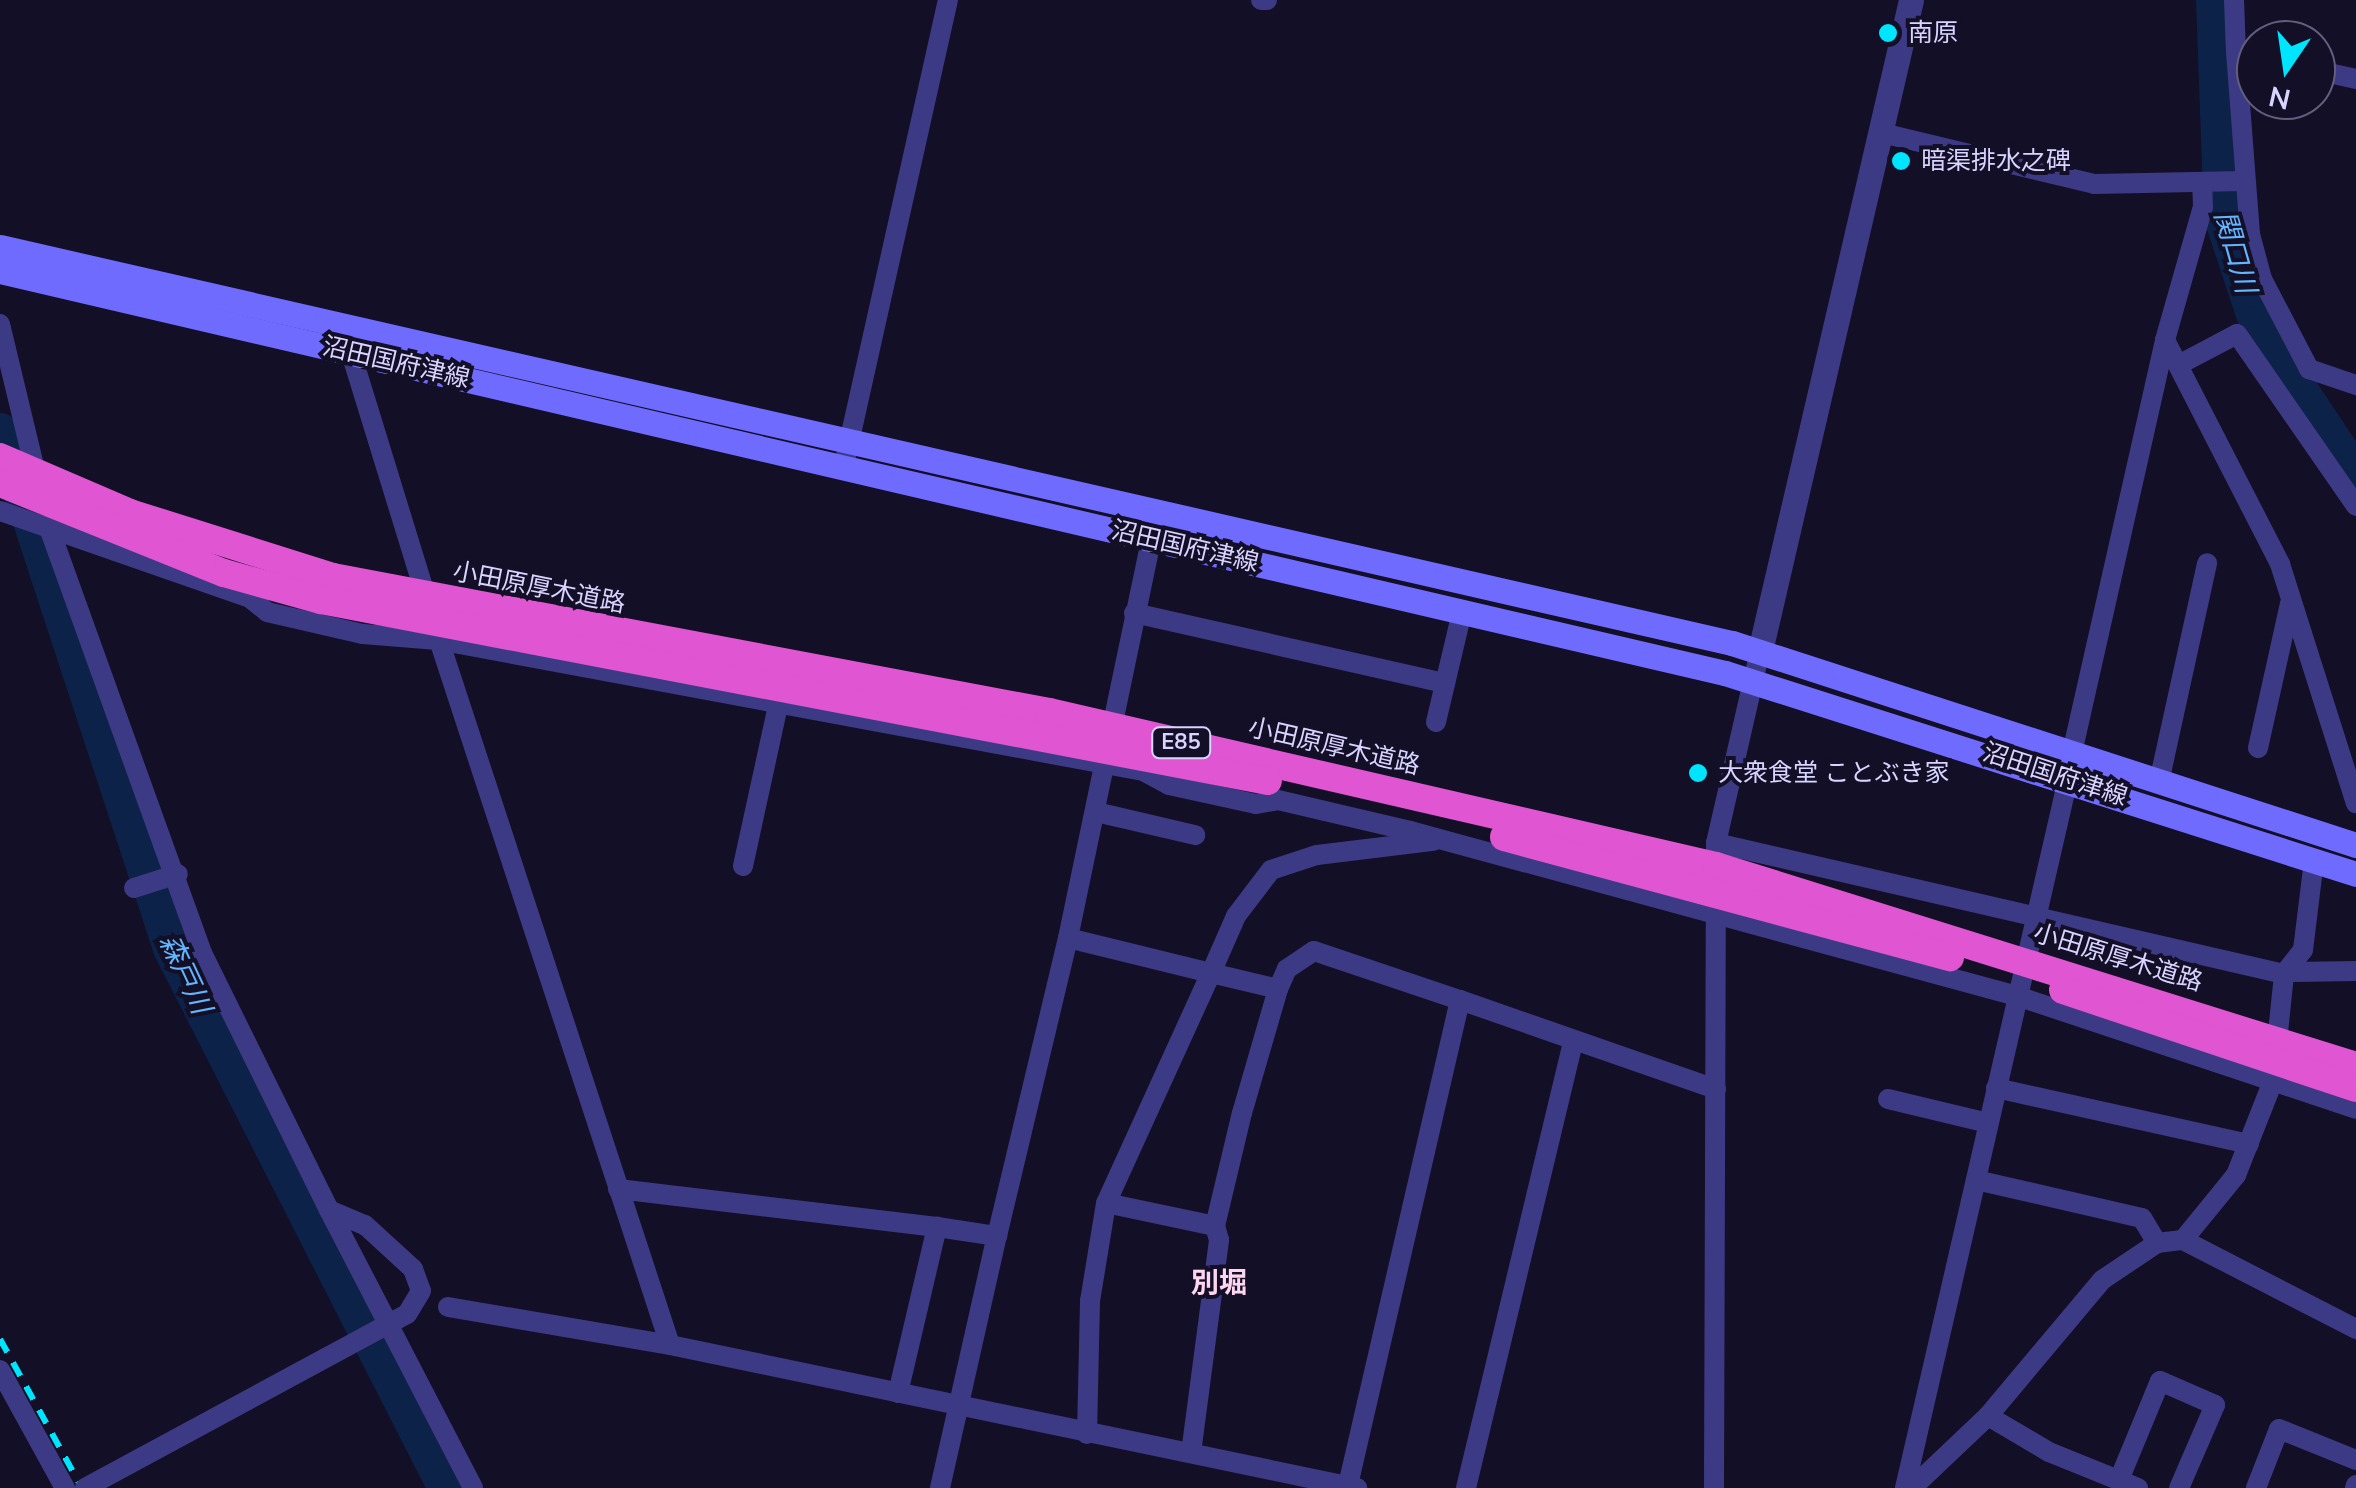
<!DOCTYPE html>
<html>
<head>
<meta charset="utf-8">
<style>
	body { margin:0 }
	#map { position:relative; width:2356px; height:1488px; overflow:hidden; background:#130f26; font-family:"Nunito Sans","Noto Sans JP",sans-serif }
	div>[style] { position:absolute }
	.river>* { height:35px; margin:-17.5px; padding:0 17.5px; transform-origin:17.5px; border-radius:17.5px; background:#0c2248 }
	.minor>* { height:20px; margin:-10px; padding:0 10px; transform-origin:10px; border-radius:10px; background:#3d3a85 }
	.tertiary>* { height:25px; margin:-12.5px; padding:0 12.5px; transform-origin:12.5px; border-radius:12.5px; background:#3d3a85 }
	.secondary>* { height:25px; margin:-12.5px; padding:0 12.5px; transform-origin:12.5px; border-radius:12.5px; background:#6f6bff }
	.rail>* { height:6px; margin-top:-3px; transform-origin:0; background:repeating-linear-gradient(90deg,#00e5ff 0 15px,transparent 0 27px) }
	.minor-bridge>* { height:20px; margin:-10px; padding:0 10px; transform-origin:10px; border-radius:10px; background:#3d3a85 }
	.trunk-bridge>* { height:28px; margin:-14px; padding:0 14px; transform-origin:14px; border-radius:14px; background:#e055d1 }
	.dots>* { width:28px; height:28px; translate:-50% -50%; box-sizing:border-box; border:5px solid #130f26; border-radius:50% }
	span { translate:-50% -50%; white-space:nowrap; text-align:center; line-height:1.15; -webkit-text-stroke:8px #130f26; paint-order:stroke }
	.shield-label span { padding:2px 8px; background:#130f26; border:2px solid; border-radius:8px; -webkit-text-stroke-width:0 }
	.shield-label { font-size:22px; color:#d9d4ff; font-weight:700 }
	.poi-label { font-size:25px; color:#d9d4ff }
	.left { translate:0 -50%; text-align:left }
	.street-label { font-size:25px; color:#d9d4ff }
	.water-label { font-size:28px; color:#62b6ff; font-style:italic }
	.neighbourhood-label { font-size:28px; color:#ffd6f0; font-weight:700 }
	.north { position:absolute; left:2236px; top:20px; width:100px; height:100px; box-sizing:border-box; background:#130f26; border:2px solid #625e7d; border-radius:50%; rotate:193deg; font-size:28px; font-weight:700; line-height:40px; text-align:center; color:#d9d4ff }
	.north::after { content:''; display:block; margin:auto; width:35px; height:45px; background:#00e5ff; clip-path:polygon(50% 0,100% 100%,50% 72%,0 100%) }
</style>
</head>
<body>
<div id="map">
	<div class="river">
		<i style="left:2213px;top:0;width:217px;rotate:87.9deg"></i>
		<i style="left:2221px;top:217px;width:112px;rotate:71.7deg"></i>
		<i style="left:2256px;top:323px;width:180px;rotate:56.3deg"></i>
		<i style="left:0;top:430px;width:545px;rotate:71.83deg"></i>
		<i style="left:170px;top:948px;width:606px;rotate:63.01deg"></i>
	</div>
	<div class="minor">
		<i style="left:1261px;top:0;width:6px"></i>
		<i style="left:2234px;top:0;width:52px;rotate:87.8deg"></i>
		<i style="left:2236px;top:52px;width:20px;rotate:11deg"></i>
		<i style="left:2236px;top:52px;width:183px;rotate:85.6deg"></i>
		<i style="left:2250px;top:234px;width:47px;rotate:75.1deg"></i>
		<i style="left:2262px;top:279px;width:102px;rotate:62.4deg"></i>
		<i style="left:2309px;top:369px;width:50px;rotate:18.8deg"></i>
		<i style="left:2316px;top:70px;width:41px;rotate:12.7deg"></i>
		<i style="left:1882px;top:133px;width:218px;rotate:13.5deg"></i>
		<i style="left:2094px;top:184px;width:150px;rotate:-1.1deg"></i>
		<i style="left:0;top:324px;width:163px;rotate:76.5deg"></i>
		<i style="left:2165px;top:340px;width:252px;rotate:62.8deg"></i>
		<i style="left:2280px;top:564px;width:251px;rotate:72.4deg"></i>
		<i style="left:351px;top:353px;width:262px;rotate:72.9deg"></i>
		<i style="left:2182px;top:363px;width:62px;rotate:-27.8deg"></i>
		<i style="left:2237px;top:334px;width:209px;rotate:55.3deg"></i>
		<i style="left:846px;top:456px;width:467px;rotate:-77.4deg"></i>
		<i style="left:0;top:511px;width:265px;rotate:19.2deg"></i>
		<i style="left:250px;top:598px;width:22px;rotate:39deg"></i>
		<i style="left:267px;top:612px;width:98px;rotate:12.9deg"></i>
		<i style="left:363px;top:634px;width:75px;rotate:4.6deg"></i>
		<i style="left:438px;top:640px;width:717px;rotate:10.53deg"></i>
		<i style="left:1143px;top:771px;width:30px;rotate:28deg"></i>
		<i style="left:1169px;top:785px;width:89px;rotate:12.3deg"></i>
		<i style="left:1256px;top:804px;width:22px;rotate:-10deg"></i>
		<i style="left:1278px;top:800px;width:136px;rotate:13.2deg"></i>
		<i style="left:1410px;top:831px;width:629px;rotate:15.21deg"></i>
		<i style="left:2017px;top:996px;width:357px;rotate:18.4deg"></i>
		<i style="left:48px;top:525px;width:455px;rotate:70.2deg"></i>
		<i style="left:202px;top:953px;width:287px;rotate:63.7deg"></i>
		<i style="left:329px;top:1210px;width:39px;rotate:23deg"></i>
		<i style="left:365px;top:1225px;width:65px;rotate:42.5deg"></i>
		<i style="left:413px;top:1269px;width:23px;rotate:70deg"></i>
		<i style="left:421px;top:1291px;width:27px;rotate:121deg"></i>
		<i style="left:1134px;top:613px;width:319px;rotate:12.7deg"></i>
		<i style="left:436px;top:631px;width:751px;rotate:71.85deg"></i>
		<i style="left:1436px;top:722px;width:113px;rotate:-76.7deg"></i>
		<i style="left:2258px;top:748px;width:148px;rotate:-77.5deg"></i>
		<i style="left:2072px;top:753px;width:423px;rotate:-77.3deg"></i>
		<i style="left:2165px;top:340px;width:138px;rotate:-74.1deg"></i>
		<i style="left:2203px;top:207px;width:24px;rotate:-92deg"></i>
		<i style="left:2159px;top:782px;width:224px;rotate:-77.6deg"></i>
		<i style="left:1096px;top:812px;width:102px;rotate:13.1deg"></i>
		<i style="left:1716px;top:843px;width:583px;rotate:12.99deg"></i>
		<i style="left:743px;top:866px;width:165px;rotate:-77.7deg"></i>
		<i style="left:134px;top:888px;width:46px;rotate:-17.7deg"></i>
		<i style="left:1068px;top:938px;width:408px;rotate:-78.2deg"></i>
		<i style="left:2291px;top:972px;width:65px;rotate:-0.9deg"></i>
		<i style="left:1278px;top:989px;width:69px;rotate:-166.6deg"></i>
		<i style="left:1211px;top:973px;width:62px;rotate:-66.3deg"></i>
		<i style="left:1236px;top:916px;width:58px;rotate:-52.7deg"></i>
		<i style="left:1271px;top:870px;width:48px;rotate:-18.1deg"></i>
		<i style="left:1317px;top:855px;width:117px;rotate:-6.9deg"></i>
		<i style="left:1460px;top:1000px;width:271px;rotate:19.2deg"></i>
		<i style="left:1996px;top:1088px;width:259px;rotate:12.5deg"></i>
		<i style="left:1888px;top:1099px;width:103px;rotate:13.5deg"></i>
		<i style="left:1976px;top:1180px;width:170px;rotate:12.9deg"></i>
		<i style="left:2142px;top:1218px;width:29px;rotate:59deg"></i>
		<i style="left:618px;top:1189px;width:321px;rotate:6.8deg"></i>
		<i style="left:329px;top:1210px;width:313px;rotate:62.6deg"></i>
		<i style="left:2183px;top:1240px;width:84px;rotate:-50.8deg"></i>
		<i style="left:2236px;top:1175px;width:101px;rotate:-68.5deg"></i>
		<i style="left:2273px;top:1081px;width:108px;rotate:-84.1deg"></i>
		<i style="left:2284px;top:974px;width:31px;rotate:-52deg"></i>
		<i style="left:2303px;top:950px;width:91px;rotate:-83deg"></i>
		<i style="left:448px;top:1307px;width:225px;rotate:9.7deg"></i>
		<i style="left:670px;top:1345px;width:702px;rotate:11.76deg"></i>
		<i style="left:0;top:1370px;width:135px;rotate:61.2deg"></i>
		<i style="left:898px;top:1393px;width:171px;rotate:-76.8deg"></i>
		<i style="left:937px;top:1227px;width:61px;rotate:8.5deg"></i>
		<i style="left:997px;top:1236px;width:306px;rotate:-76.6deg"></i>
		<i style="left:1068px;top:938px;width:147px;rotate:13.8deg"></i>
		<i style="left:1211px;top:973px;width:253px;rotate:114.5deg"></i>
		<i style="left:1106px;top:1203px;width:111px;rotate:11.9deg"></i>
		<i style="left:1988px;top:1416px;width:71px;rotate:30.5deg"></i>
		<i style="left:2049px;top:1452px;width:96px;rotate:22deg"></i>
		<i style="left:1087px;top:1434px;width:133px;rotate:-88.7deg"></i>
		<i style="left:1090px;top:1301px;width:99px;rotate:-80.7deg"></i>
		<i style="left:1191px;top:1453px;width:215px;rotate:-82.5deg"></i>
		<i style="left:1219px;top:1240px;width:15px;rotate:-106deg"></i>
		<i style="left:1215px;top:1226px;width:116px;rotate:-76.6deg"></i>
		<i style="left:1242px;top:1113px;width:129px;rotate:-73.8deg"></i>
		<i style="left:1278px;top:989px;width:22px;rotate:-66deg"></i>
		<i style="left:1287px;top:969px;width:32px;rotate:-34deg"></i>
		<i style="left:1314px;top:951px;width:154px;rotate:18.6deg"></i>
		<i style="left:1460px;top:1000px;width:499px;rotate:103deg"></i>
		<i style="left:2119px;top:1480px;width:107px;rotate:-67.5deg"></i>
		<i style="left:2160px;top:1381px;width:60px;rotate:23.6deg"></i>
		<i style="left:2215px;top:1405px;width:90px;rotate:113.4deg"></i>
		<i style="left:940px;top:1488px;width:258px;rotate:-77.3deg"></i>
		<i style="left:1466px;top:1488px;width:458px;rotate:-76.5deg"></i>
		<i style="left:1714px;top:1488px;width:645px;rotate:-89.82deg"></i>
		<i style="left:1716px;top:843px;width:197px;rotate:-77.1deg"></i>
		<i style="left:1905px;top:1488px;width:727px;rotate:-77.05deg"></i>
		<i style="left:1912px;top:1488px;width:105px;rotate:-43.5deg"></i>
		<i style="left:1988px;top:1416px;width:177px;rotate:-50deg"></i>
		<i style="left:2102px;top:1280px;width:66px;rotate:-33.9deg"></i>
		<i style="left:2157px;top:1243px;width:26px;rotate:-7deg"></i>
		<i style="left:2183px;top:1240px;width:195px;rotate:27.2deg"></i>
		<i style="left:2256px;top:1488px;width:63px;rotate:-68.7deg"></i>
		<i style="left:2279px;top:1429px;width:83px;rotate:21.9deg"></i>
		<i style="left:2355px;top:1488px;width:3px;rotate:-72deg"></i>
	</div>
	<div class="tertiary">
		<i style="left:1760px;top:651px;width:668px;rotate:-76.94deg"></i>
	</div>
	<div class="secondary">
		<i style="left:0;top:247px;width:1777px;rotate:12.88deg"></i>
		<i style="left:1732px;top:643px;width:656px;rotate:17.94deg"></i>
		<i style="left:0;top:271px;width:1771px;rotate:13.12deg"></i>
		<i style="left:1725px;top:673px;width:662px;rotate:17.67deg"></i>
	</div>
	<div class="rail">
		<i style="left:0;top:1339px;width:170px;rotate:61.2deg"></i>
	</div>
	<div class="minor-bridge">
		<i style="left:85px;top:1488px;width:366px;rotate:-28.4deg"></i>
	</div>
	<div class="trunk-bridge">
		<i style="left:0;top:457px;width:142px;rotate:23.3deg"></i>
		<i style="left:130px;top:513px;width:213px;rotate:17.5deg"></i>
		<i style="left:333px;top:577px;width:729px;rotate:10.68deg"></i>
		<i style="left:1049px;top:712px;width:685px;rotate:13deg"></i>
		<i style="left:1716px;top:866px;width:671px;rotate:17.35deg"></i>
		<i style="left:0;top:483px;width:241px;rotate:21.9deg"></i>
		<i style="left:224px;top:573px;width:101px;rotate:15.6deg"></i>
		<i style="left:321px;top:600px;width:964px;rotate:10.82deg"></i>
		<i style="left:1504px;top:837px;width:462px;rotate:15.1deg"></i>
		<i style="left:2063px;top:990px;width:309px;rotate:18.5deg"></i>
	</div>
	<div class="dots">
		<i style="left:1888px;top:33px;background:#00e5ff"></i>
		<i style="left:1901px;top:161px;background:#00e5ff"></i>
		<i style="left:1698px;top:773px;background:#00e5ff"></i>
	</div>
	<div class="shield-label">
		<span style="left:1181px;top:743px">E85</span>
	</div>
	<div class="poi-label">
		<span class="left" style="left:1908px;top:33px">南原</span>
		<span class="left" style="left:1921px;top:161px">暗渠排水之碑</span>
		<span class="left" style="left:1718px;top:773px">大衆食堂 ことぶき家</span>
	</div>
	<div class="street-label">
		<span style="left:396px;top:363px;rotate:13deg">沼田国府津線</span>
		<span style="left:1185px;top:547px;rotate:13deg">沼田国府津線</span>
		<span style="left:539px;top:588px;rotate:11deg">小田原厚木道路</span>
		<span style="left:1334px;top:747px;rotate:13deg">小田原厚木道路</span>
		<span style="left:2055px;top:775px;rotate:18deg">沼田国府津線</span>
		<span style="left:2118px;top:958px;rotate:17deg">小田原厚木道路</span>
	</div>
	<div class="water-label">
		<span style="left:2235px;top:252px;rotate:74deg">関口川</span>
		<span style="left:185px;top:974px;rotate:65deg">森戸川</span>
	</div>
	<div class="neighbourhood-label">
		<span style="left:1219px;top:1283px">別堀</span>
	</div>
	<div class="north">N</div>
</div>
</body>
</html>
